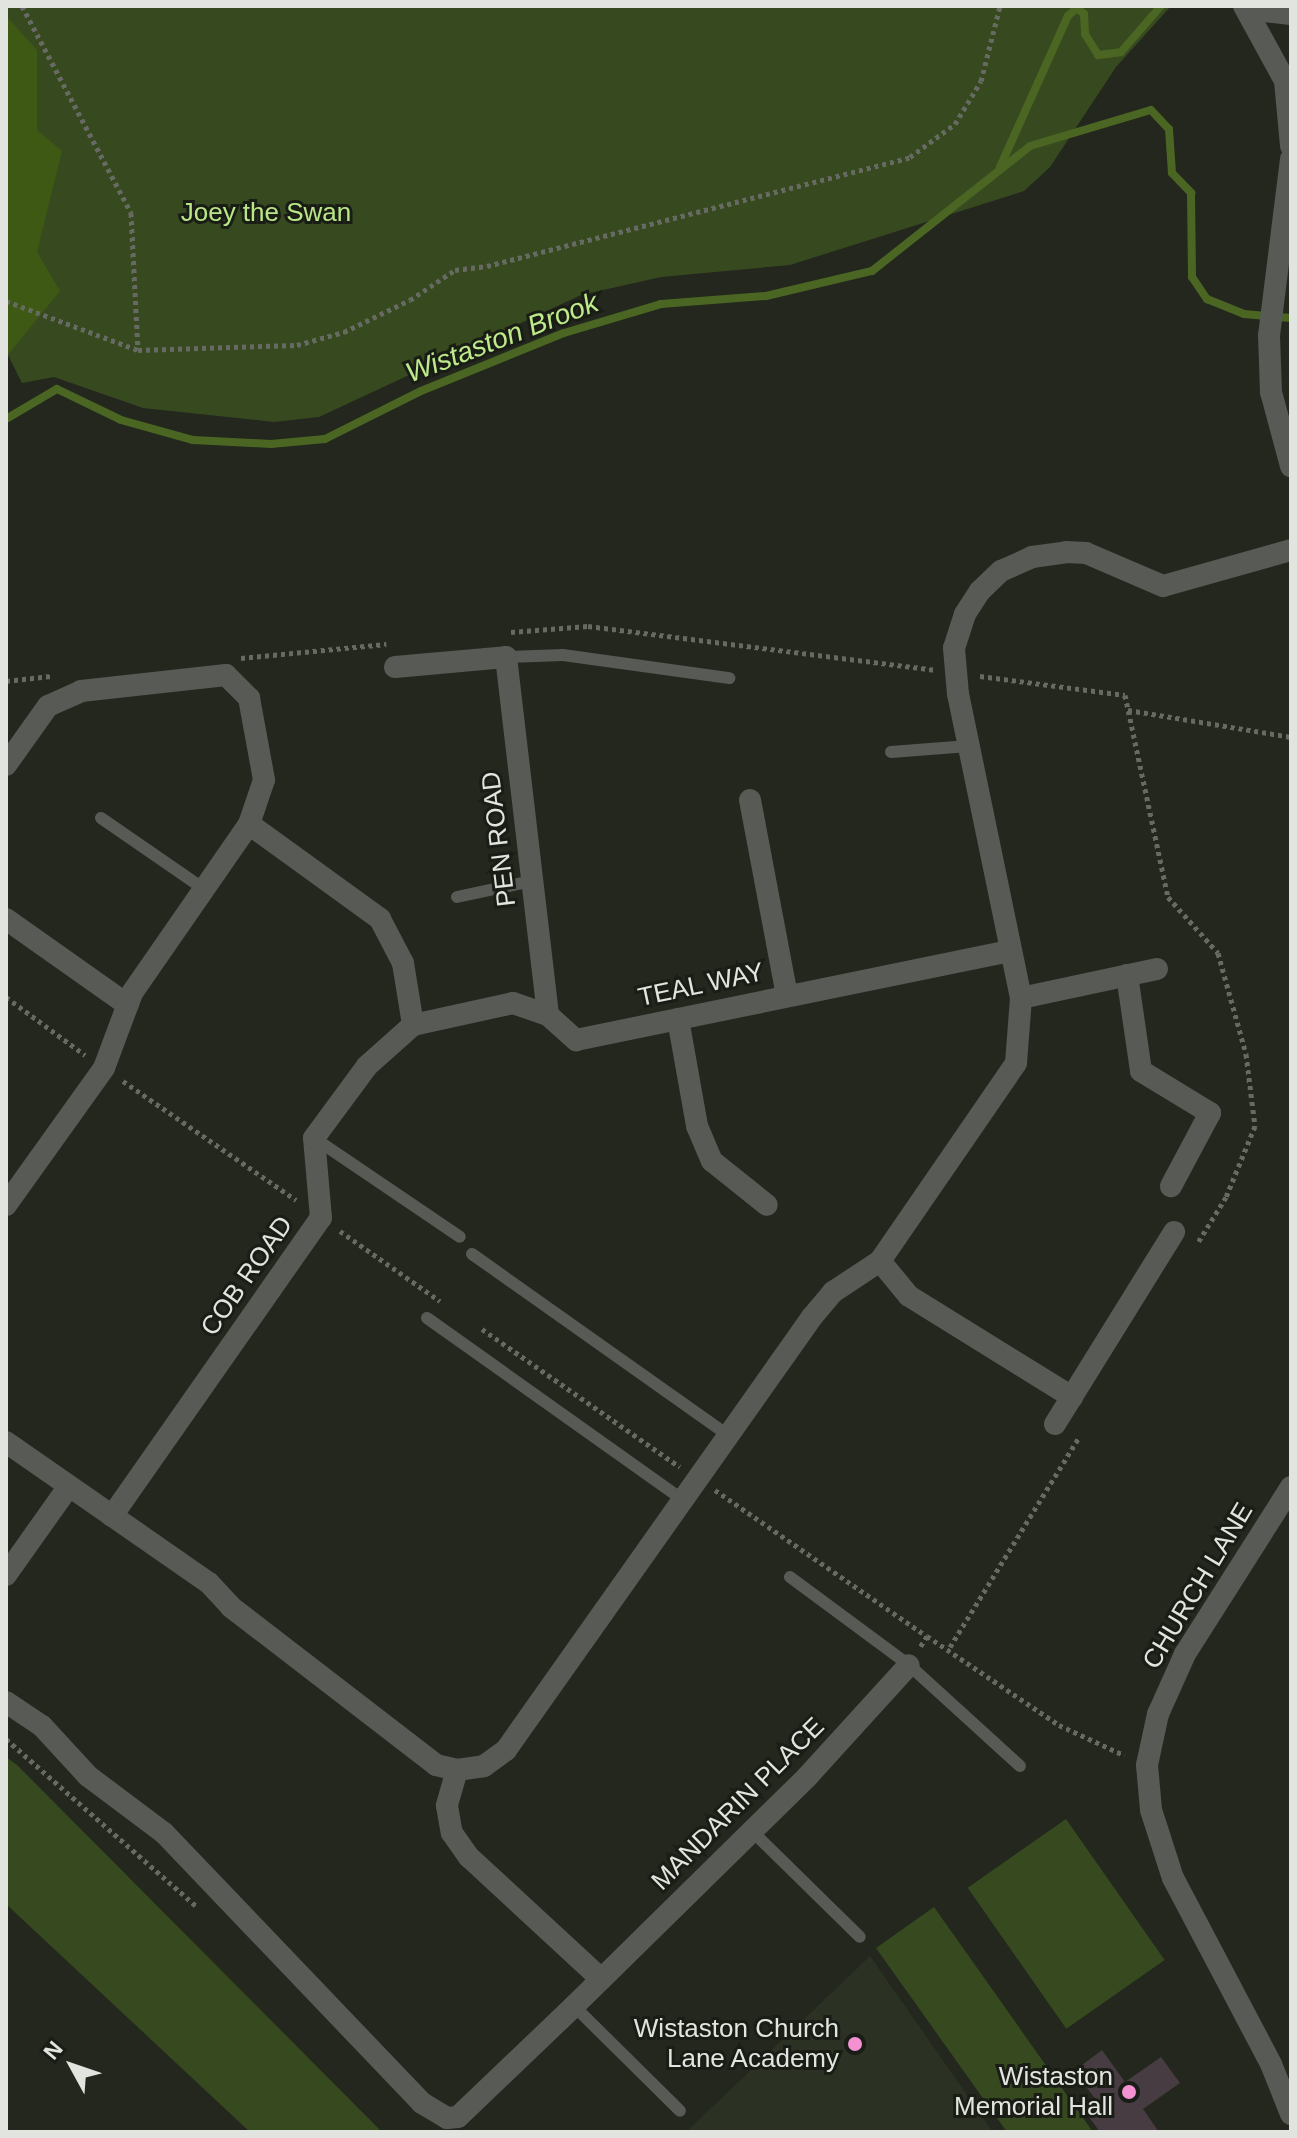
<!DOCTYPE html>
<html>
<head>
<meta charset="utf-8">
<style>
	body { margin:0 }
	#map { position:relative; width:1297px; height:2138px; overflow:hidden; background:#23271e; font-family:Arial,sans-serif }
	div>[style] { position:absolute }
	.built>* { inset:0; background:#2b3223 }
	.green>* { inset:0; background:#374a1f; transform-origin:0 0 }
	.forest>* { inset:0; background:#3d5913 }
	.stream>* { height:8px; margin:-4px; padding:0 4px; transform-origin:4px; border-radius:4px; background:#4a6622 }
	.building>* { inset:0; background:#463c42 }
	.path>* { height:5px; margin-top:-2.5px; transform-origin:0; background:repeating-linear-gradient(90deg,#676a62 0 4px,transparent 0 8px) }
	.service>* { height:12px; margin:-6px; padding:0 6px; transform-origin:6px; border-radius:6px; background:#575a55 }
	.minor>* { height:22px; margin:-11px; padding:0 11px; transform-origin:11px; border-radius:11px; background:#575a55 }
	.tertiary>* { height:22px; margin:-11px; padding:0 11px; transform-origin:11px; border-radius:11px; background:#575a55 }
	.dots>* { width:22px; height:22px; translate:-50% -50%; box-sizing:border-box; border:4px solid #191d15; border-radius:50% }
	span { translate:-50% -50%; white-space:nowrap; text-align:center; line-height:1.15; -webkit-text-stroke:6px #191d15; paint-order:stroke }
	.park-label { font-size:26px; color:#bbe687 }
	.street-label { font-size:26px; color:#e2e5df }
	.poi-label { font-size:26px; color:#e2e5df }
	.right { translate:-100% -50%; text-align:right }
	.water-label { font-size:28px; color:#beea8b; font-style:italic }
	.frame { position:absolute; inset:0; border:8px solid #e2e5df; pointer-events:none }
	.north { position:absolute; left:32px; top:2026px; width:80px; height:80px; -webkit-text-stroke:6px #191d15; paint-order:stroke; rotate:310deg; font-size:22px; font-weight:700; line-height:32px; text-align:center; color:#e2e5df }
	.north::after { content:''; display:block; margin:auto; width:28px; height:36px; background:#e2e5df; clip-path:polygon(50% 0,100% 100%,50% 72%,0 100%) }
</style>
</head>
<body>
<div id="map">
	<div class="built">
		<i style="clip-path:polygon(870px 1956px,993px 2132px,686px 2132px)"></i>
	</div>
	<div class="green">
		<i style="clip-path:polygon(6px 6px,1171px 6px,1116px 67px,1050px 167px,1024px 191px,790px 265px,661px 277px,581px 295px,319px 417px,274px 422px,143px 408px,54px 377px,22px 383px,6px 351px)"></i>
		<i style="clip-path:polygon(6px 1757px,17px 1765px,382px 2132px,250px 2132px,6px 1904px)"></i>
		<i style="left:1066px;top:1819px;width:172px;height:120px;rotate:55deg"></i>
		<i style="clip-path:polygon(934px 1907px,1093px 2132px,1007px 2132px,876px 1948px)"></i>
	</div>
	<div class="forest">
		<i style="clip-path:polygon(6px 16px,37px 50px,37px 130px,62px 151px,37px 252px,60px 291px,6px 357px)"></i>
	</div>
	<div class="stream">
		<i style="left:1000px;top:167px;width:166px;rotate:-65.8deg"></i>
		<i style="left:1068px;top:16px;width:12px;rotate:-42deg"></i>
		<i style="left:1077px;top:8px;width:9px;rotate:41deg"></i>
		<i style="left:1084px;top:14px;width:20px;rotate:87deg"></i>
		<i style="left:1085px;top:34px;width:25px;rotate:58deg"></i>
		<i style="left:1098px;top:55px;width:23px;rotate:-7deg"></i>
		<i style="left:1121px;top:52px;width:61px;rotate:-49deg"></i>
		<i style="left:6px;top:419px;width:59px;rotate:-30.5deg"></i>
		<i style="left:57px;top:389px;width:71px;rotate:25.8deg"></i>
		<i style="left:121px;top:420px;width:75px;rotate:15.5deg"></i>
		<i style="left:193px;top:440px;width:78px;rotate:2.9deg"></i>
		<i style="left:271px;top:444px;width:54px;rotate:-5.3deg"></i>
		<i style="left:325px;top:439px;width:107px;rotate:-26.6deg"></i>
		<i style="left:421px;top:391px;width:154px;rotate:-22.1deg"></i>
		<i style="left:564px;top:333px;width:101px;rotate:-16.6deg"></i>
		<i style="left:661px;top:304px;width:105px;rotate:-4.4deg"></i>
		<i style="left:766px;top:296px;width:109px;rotate:-13.3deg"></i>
		<i style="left:872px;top:271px;width:201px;rotate:-38.3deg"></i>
		<i style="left:1030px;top:146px;width:126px;rotate:-16.6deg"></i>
		<i style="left:1151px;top:110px;width:26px;rotate:47deg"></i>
		<i style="left:1169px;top:129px;width:44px;rotate:86.1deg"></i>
		<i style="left:1172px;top:173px;width:28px;rotate:46deg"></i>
		<i style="left:1191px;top:193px;width:84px;rotate:89.3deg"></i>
		<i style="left:1192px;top:277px;width:27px;rotate:56deg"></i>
		<i style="left:1207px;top:299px;width:40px;rotate:22deg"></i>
		<i style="left:1244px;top:314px;width:47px;rotate:4.9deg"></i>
	</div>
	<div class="building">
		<i style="clip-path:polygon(1102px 2050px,1125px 2082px,1161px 2057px,1180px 2083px,1143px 2109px,1159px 2132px,1100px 2132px,1083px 2109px,1096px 2100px,1074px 2071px)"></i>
	</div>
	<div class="path">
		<i style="left:22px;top:6px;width:234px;rotate:62.2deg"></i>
		<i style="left:131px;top:213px;width:137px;rotate:87.1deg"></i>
		<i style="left:6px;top:301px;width:141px;rotate:20.4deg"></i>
		<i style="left:138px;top:350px;width:159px;rotate:-1.8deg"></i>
		<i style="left:297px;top:345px;width:49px;rotate:-15.5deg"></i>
		<i style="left:344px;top:332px;width:73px;rotate:-25.9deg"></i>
		<i style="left:410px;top:300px;width:54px;rotate:-33.7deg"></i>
		<i style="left:455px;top:270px;width:32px;rotate:-7deg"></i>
		<i style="left:487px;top:266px;width:437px;rotate:-14.4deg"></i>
		<i style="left:910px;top:157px;width:56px;rotate:-36.3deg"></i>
		<i style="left:955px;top:124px;width:50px;rotate:-58.8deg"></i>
		<i style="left:981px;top:81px;width:77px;rotate:-75.8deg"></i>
		<i style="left:511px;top:632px;width:77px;rotate:-4.5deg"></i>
		<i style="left:588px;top:626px;width:349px;rotate:7.2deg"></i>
		<i style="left:241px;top:658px;width:146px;rotate:-5.5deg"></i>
		<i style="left:980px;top:676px;width:146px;rotate:7.5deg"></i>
		<i style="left:1125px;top:695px;width:207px;rotate:78deg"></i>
		<i style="left:1168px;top:897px;width:75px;rotate:48.2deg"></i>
		<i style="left:1218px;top:953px;width:105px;rotate:74.5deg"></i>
		<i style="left:1246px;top:1054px;width:73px;rotate:82.9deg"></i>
		<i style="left:1255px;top:1126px;width:77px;rotate:112.2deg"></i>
		<i style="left:1226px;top:1197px;width:55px;rotate:121.7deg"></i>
		<i style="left:6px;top:681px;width:45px;rotate:-6.3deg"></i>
		<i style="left:1128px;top:710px;width:165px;rotate:9.4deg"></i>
		<i style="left:6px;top:997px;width:98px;rotate:36.3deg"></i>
		<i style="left:123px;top:1081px;width:210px;rotate:34.5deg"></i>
		<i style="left:340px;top:1231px;width:122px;rotate:35deg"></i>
		<i style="left:482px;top:1329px;width:241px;rotate:34.9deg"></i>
		<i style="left:715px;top:1490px;width:257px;rotate:34.6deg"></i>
		<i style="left:927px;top:1636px;width:13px;rotate:122deg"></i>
		<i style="left:927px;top:1636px;width:159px;rotate:34deg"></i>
		<i style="left:1059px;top:1725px;width:72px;rotate:24.8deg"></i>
		<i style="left:950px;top:1647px;width:246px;rotate:-58.4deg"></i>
		<i style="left:6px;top:1739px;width:254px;rotate:41.3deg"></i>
	</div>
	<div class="service">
		<i style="left:506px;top:657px;width:57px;rotate:-2deg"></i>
		<i style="left:563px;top:655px;width:168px;rotate:7.9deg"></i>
		<i style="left:891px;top:752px;width:78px;rotate:-4.4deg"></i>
		<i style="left:101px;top:818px;width:125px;rotate:34.6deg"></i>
		<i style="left:457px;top:897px;width:77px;rotate:-12deg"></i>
		<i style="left:314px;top:1138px;width:176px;rotate:34.1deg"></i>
		<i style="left:472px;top:1254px;width:314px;rotate:35.3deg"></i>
		<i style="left:427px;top:1318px;width:313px;rotate:35.4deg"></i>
		<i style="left:790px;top:1577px;width:148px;rotate:36.5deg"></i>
		<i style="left:909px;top:1665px;width:150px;rotate:42.3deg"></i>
		<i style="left:752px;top:1831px;width:151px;rotate:44.5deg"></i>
		<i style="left:574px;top:2006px;width:149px;rotate:44.7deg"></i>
	</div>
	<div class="minor">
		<i style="left:395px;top:667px;width:111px;rotate:-5.1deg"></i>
		<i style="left:506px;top:657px;width:360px;rotate:83.3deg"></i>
		<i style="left:6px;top:765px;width:72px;rotate:-54.6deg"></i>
		<i style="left:48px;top:706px;width:36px;rotate:-24deg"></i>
		<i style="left:81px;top:691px;width:146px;rotate:-6.3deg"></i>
		<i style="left:226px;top:675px;width:33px;rotate:45deg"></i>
		<i style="left:249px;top:698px;width:83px;rotate:79.6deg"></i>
		<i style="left:264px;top:780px;width:46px;rotate:108.8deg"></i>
		<i style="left:750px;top:800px;width:199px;rotate:79.3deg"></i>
		<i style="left:6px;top:919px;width:149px;rotate:35.2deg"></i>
		<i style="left:1127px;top:975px;width:97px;rotate:81.7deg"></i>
		<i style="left:1141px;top:1071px;width:81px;rotate:31.3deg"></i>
		<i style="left:1210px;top:1113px;width:83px;rotate:118.1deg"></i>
		<i style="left:1021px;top:998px;width:139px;rotate:-12deg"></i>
		<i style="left:678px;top:1019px;width:109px;rotate:79.9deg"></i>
		<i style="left:697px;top:1126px;width:38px;rotate:67deg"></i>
		<i style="left:712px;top:1161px;width:70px;rotate:38.7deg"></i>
		<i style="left:6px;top:1205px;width:168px;rotate:-54.4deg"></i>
		<i style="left:104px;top:1068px;width:80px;rotate:-69.5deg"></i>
		<i style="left:132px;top:993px;width:206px;rotate:-55.3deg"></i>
		<i style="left:249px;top:824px;width:162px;rotate:35.9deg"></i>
		<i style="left:380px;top:919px;width:50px;rotate:62.4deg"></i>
		<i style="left:403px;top:963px;width:63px;rotate:80.8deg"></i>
		<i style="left:880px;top:1261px;width:45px;rotate:50.4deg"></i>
		<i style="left:909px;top:1296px;width:192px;rotate:31.8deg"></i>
		<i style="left:1055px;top:1424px;width:226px;rotate:-58.2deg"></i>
		<i style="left:6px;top:1442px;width:247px;rotate:34.8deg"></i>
		<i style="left:209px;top:1583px;width:33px;rotate:47deg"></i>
		<i style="left:231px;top:1607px;width:259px;rotate:37.6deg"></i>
		<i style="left:436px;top:1765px;width:22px;rotate:13deg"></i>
		<i style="left:457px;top:1770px;width:27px;rotate:-8deg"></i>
		<i style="left:484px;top:1766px;width:27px;rotate:-36deg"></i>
		<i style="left:506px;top:1750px;width:530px;rotate:-54.75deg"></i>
		<i style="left:812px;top:1317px;width:33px;rotate:-50deg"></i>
		<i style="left:833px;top:1292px;width:56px;rotate:-33.4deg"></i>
		<i style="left:880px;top:1261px;width:240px;rotate:-55.5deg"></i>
		<i style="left:1016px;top:1063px;width:65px;rotate:-85.6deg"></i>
		<i style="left:1021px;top:998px;width:310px;rotate:-101.7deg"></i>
		<i style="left:958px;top:694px;width:46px;rotate:-95deg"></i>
		<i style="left:954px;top:648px;width:36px;rotate:-72deg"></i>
		<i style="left:965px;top:614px;width:27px;rotate:-57deg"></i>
		<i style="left:980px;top:591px;width:29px;rotate:-44deg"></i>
		<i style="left:1001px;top:571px;width:34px;rotate:-24deg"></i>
		<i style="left:1032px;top:557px;width:34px;rotate:-8deg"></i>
		<i style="left:1066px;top:552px;width:20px;rotate:3deg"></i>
		<i style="left:1086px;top:553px;width:84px;rotate:23.2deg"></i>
		<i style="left:1163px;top:586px;width:133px;rotate:-15.7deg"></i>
		<i style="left:112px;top:1516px;width:364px;rotate:-55deg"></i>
		<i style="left:321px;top:1218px;width:80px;rotate:-95deg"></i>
		<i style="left:314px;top:1138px;width:89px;rotate:-53.6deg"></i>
		<i style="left:367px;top:1066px;width:62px;rotate:-41.7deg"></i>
		<i style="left:413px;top:1025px;width:102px;rotate:-12.4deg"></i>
		<i style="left:513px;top:1003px;width:37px;rotate:19deg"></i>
		<i style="left:548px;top:1015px;width:38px;rotate:42deg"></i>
		<i style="left:576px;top:1040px;width:442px;rotate:-11.6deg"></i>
		<i style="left:6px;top:1575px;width:109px;rotate:-54.7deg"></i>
		<i style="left:6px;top:1702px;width:43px;rotate:33.7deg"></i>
		<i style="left:42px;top:1726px;width:68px;rotate:47.4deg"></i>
		<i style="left:88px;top:1776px;width:95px;rotate:36.9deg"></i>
		<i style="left:164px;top:1833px;width:373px;rotate:46.3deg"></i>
		<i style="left:422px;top:2103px;width:29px;rotate:31deg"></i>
		<i style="left:447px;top:2118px;width:11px;rotate:-5deg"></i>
		<i style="left:458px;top:2117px;width:161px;rotate:-43.7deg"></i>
		<i style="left:574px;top:2006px;width:327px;rotate:-44.5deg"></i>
		<i style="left:807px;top:1777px;width:151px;rotate:-47.7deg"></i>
		<i style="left:457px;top:1770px;width:37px;rotate:106deg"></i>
		<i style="left:447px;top:1806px;width:27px;rotate:80deg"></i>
		<i style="left:452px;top:1833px;width:29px;rotate:55deg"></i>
		<i style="left:469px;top:1857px;width:180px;rotate:42.7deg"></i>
	</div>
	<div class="tertiary">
		<i style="left:1244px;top:6px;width:85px;rotate:61.3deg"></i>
		<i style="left:1285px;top:81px;width:65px;rotate:84.7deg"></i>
		<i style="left:1247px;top:9px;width:44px;rotate:6.5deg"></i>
		<i style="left:1291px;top:159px;width:177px;rotate:97.1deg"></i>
		<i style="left:1269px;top:335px;width:57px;rotate:88deg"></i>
		<i style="left:1271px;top:392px;width:77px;rotate:74.9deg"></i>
		<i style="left:1291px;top:1487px;width:198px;rotate:122.4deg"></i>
		<i style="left:1185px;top:1654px;width:66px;rotate:114.2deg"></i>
		<i style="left:1158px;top:1714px;width:52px;rotate:102.2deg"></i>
		<i style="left:1147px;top:1765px;width:45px;rotate:84.9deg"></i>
		<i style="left:1151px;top:1810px;width:71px;rotate:72.1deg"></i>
		<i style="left:1173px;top:1878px;width:210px;rotate:62.2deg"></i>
		<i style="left:1271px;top:2064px;width:54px;rotate:68.2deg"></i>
	</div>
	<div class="dots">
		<i style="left:855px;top:2044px;background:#f491d3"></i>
		<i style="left:1129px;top:2092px;background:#f491d3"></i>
	</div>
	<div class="park-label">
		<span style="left:266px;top:213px">Joey the Swan</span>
	</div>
	<div class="street-label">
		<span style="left:499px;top:839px;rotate:-97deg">PEN ROAD</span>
		<span style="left:701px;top:985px;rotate:-12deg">TEAL WAY</span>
		<span style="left:247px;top:1276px;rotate:-55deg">COB ROAD</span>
		<span style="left:1198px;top:1586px;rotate:-59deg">CHURCH LANE</span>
		<span style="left:738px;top:1804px;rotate:-45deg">MANDARIN PLACE</span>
	</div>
	<div class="poi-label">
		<span class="right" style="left:839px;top:2044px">Wistaston Church<br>Lane Academy</span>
		<span class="right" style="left:1113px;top:2092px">Wistaston<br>Memorial Hall</span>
	</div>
	<div class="water-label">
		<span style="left:502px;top:338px;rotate:-21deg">Wistaston Brook</span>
	</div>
	<div class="frame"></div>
	<div class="north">N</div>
</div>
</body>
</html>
